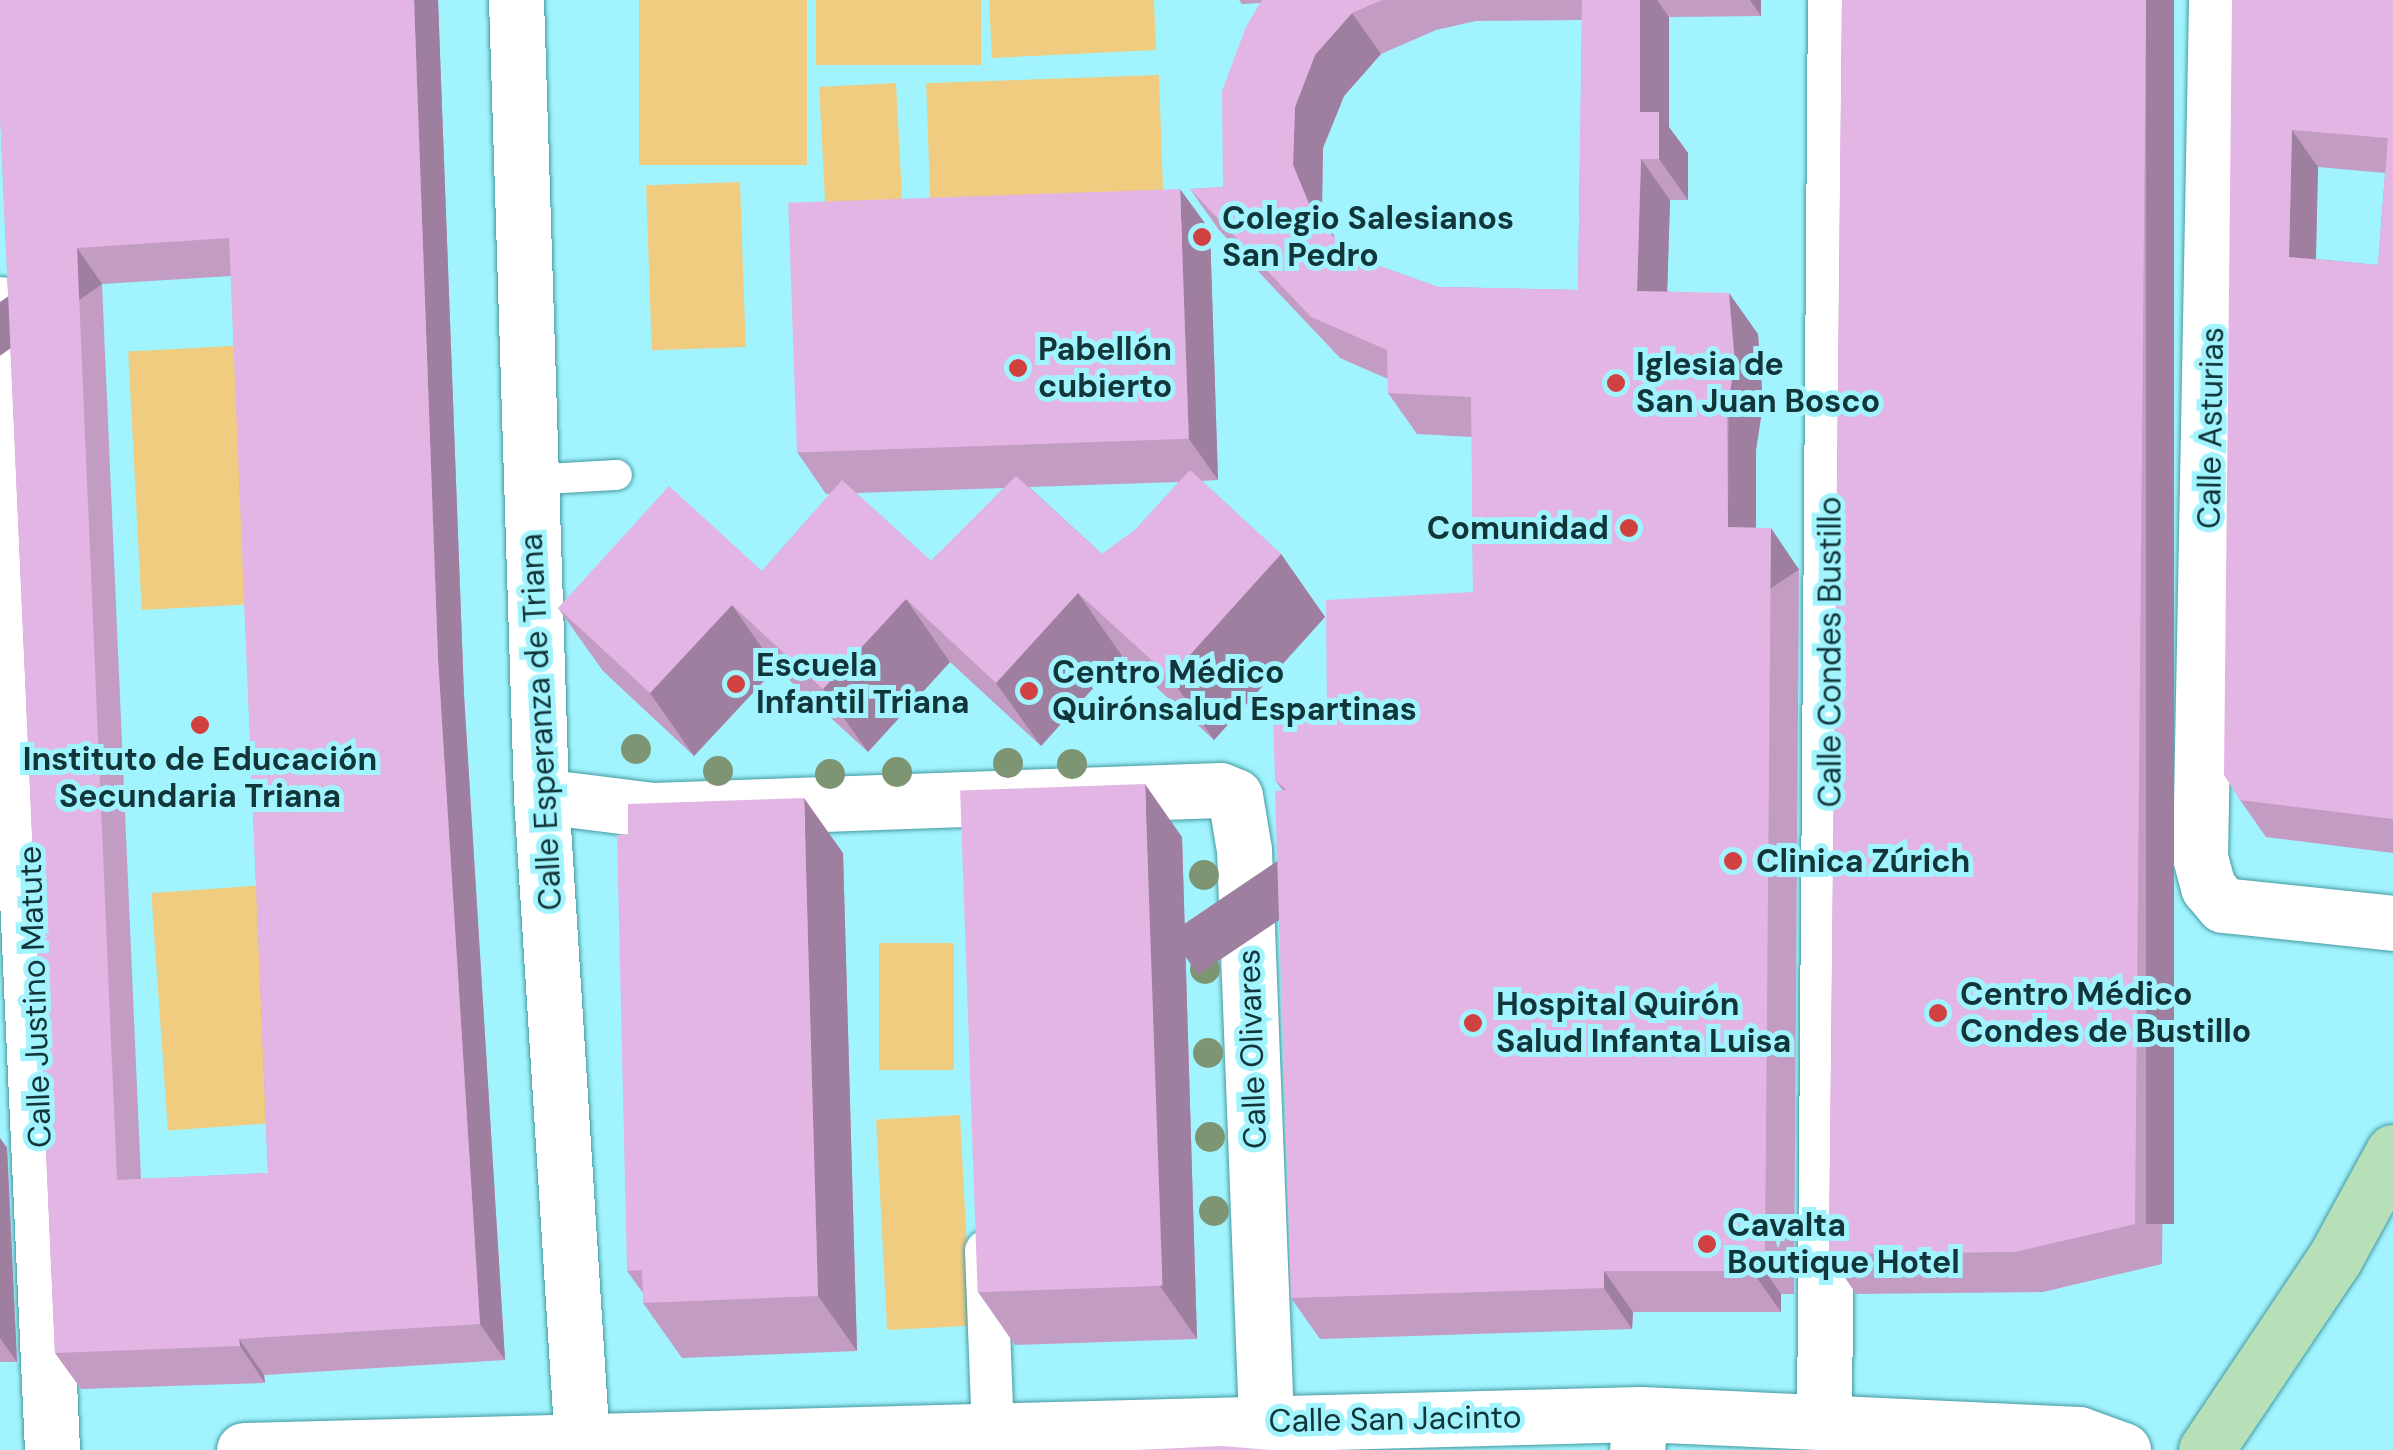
<!DOCTYPE html>
<html>
<head>
<meta charset="utf-8">
<style>
	body { margin:0 }
	#map { position:relative; width:2393px; height:1450px; overflow:hidden; background:#a1f4fe; font-family:"DM Sans",sans-serif }
	div>[style] { position:absolute }
	.green>* { inset:0; background:#efcc80; transform-origin:0 0 }
	.roads { filter:drop-shadow(0 0 2px #4599a2) drop-shadow(0 0 2px #4599a2) }
	.service>* { height:30px; margin:-15px; padding:0 15px; transform-origin:15px; border-radius:15px; background:#fff }
	.pedestrian>* { height:42px; margin:-21px; padding:0 21px; transform-origin:21px; border-radius:21px; background:#fff }
	.minor>* { height:55px; margin:-27.5px; padding:0 27.5px; transform-origin:27.5px; border-radius:27.5px; background:#fff }
	.tertiary>* { height:55px; margin:-27.5px; padding:0 27.5px; transform-origin:27.5px; border-radius:27.5px; background:#fff }
	.primary>* { height:55px; margin:-27.5px; padding:0 27.5px; transform-origin:27.5px; border-radius:27.5px; background:#b7e0b9 }
	.trees>* { width:30px; height:30px; margin:-15px; border-radius:50%; background:#7e9574 }
	.wall>* { inset:0; background:#c39cc4 }
	.shaded-wall>* { inset:0; background:#9f7fa0; transform-origin:0 0 }
	.building>* { inset:0; background:#e3b5e4; transform-origin:0 0 }
	.dots>* { width:28px; height:28px; translate:-50% -50%; box-sizing:border-box; border:5px solid #a1f4fe; border-radius:50% }
	span { translate:-50% -50%; white-space:nowrap; text-align:center; line-height:1.15; -webkit-text-stroke:10px #a1f4fe; paint-order:stroke }
	.poi-label { font-size:32px; color:#113539; font-weight:700 }
	.left { translate:0 -50%; text-align:left }
	.right { translate:-100% -50%; text-align:right }
	.street-label { font-size:32px; color:#113539 }
</style>
</head>
<body>
<div id="map">
	<div class="green">
		<i style="left:639px;top:0;width:168px;height:165px"></i>
		<i style="left:816px;top:0;width:165px;height:65px"></i>
		<i style="clip-path:polygon(989px 0,1154px 0,1156px 50px,992px 58px)"></i>
		<i style="left:1159px;top:75px;width:127px;height:233px;rotate:88deg"></i>
		<i style="left:896px;top:83px;width:147px;height:77px;rotate:87deg"></i>
		<i style="left:740px;top:182px;width:165px;height:94px;rotate:88deg"></i>
		<i style="left:251px;top:345px;width:259px;height:123px;rotate:87deg"></i>
		<i style="left:266px;top:885px;width:238px;height:115px;rotate:86deg"></i>
		<i style="left:879px;top:943px;width:75px;height:127px"></i>
		<i style="left:960px;top:1115px;width:211px;height:84px;rotate:87deg"></i>
	</div>
	<div class="roads">
		<div class="service">
			<i style="left:529px;top:480px;width:88px;rotate:-3.3deg"></i>
		</div>
		<div class="pedestrian">
			<i style="left:986px;top:1251px;width:180px;rotate:87.8deg"></i>
		</div>
		<div class="minor">
			<i style="left:516px;top:0;width:796px;rotate:88.2deg"></i>
			<i style="left:541px;top:796px;width:649px;rotate:86.38deg"></i>
			<i style="left:2216px;top:0;width:857px;rotate:91.07deg"></i>
			<i style="left:2200px;top:857px;width:31px;rotate:75deg"></i>
			<i style="left:2208px;top:887px;width:23px;rotate:50deg"></i>
			<i style="left:2223px;top:905px;width:171px;rotate:6deg"></i>
			<i style="left:0;top:304px;width:1147px;rotate:87.4deg"></i>
			<i style="left:541px;top:796px;width:113px;rotate:7.1deg"></i>
			<i style="left:653px;top:810px;width:567px;rotate:-2.02deg"></i>
			<i style="left:1220px;top:790px;width:16px;rotate:22deg"></i>
			<i style="left:1235px;top:796px;width:55px;rotate:80.5deg"></i>
			<i style="left:1244px;top:850px;width:571px;rotate:87.79deg"></i>
			<i style="left:1824px;top:1423px;width:1423px;rotate:-89.56deg"></i>
			<i style="left:244px;top:1450px;width:1397px;rotate:-1.48deg"></i>
			<i style="left:1641px;top:1414px;width:438px;rotate:2.6deg"></i>
			<i style="left:2079px;top:1434px;width:47px;rotate:20deg"></i>
		</div>
		<div class="tertiary">
			<i style="left:1637px;top:1450px;width:36px;rotate:-84deg"></i>
		</div>
		<div class="primary">
			<i style="left:2206px;top:1450px;width:231px;rotate:-56.1deg"></i>
			<i style="left:2335px;top:1258px;width:121px;rotate:-61.3deg"></i>
		</div>
	</div>
	<div class="trees">
		<i style="left:636px;top:749px"></i>
		<i style="left:1008px;top:763px"></i>
		<i style="left:1072px;top:764px"></i>
		<i style="left:718px;top:771px"></i>
		<i style="left:897px;top:772px"></i>
		<i style="left:830px;top:774px"></i>
		<i style="left:1204px;top:875px"></i>
		<i style="left:1205px;top:969px"></i>
		<i style="left:1208px;top:1053px"></i>
		<i style="left:1210px;top:1137px"></i>
		<i style="left:1214px;top:1211px"></i>
	</div>
	<div class="wall">
		<i style="clip-path:polygon(evenodd,438px 0,464px 695px,505px 1360px,264px 1375px,265px 1383px,81px 1389px,55px 1353px,0 112px,438px 0,231px 276px,268px 1173px,141px 1179px,102px 284px,231px 276px)"></i>
		<i style="clip-path:polygon(evenodd,1239px 0,1761px 0,1761px 16px,1669px 17px,1669px 127px,1688px 153px,1688px 200px,1670px 200px,1667px 291px,1758px 334px,1763px 404px,1756px 450px,1756px 528px,1799px 569px,1794px 1294px,1781px 1294px,1781px 1312px,1633px 1312px,1632px 1329px,1320px 1339px,1291px 1298px,1283px 791px,1275px 780px,1327px 720px,1473px 592px,1472px 437px,1417px 434px,1388px 393px,1388px 379px,1340px 358px,1219px 230px,1190px 189px,1223px 187px,1260px 3px,1242px 4px,1239px 0,1582px 20px,1578px 290px,1438px 287px,1352px 256px,1335px 238px,1322px 206px,1323px 148px,1344px 96px,1381px 54px,1436px 30px,1476px 21px,1582px 20px)"></i>
		<i style="clip-path:polygon(1842px 0,2174px 0,2162px 1264px,2043px 1292px,1856px 1294px,1829px 1254px)"></i>
		<i style="clip-path:polygon(evenodd,2232px 0,2393px 0,2393px 853px,2266px 837px,2240px 800px,2232px 0,2318px 167px,2385px 173px,2378px 265px,2316px 259px,2318px 167px)"></i>
		<i style="clip-path:polygon(evenodd,1210px 230px,1218px 480px,1202px 481px,1281px 554px,1325px 617px,1214px 740px,1122px 656px,1041px 746px,950px 662px,868px 752px,776px 668px,694px 756px,603px 671px,558px 608px,762px 571px,830px 494px,826px 494px,797px 452px,1210px 230px,1179px 482px,1135px 530px,1102px 554px,1029px 487px,1179px 482px,1210px 230px,1004px 488px,931px 561px,856px 493px,1004px 488px)"></i>
		<i style="clip-path:polygon(628px 834px,843px 853px,857px 1351px,682px 1358px,643px 1303px,643px 1293px,627px 1271px)"></i>
		<i style="clip-path:polygon(1182px 837px,1197px 1339px,1015px 1345px,978px 1292px)"></i>
		<i style="clip-path:polygon(0 1138px,7px 1148px,17px 1362px,0 1362px)"></i>
	</div>
	<div class="shaded-wall">
		<i style="clip-path:polygon(414px 0,438px 0,464px 695px,505px 1360px,480px 1324px,438px 659px)"></i>
		<i style="clip-path:polygon(1640px 0,1657px 0,1669px 17px,1669px 127px,1688px 153px,1688px 200px,1659px 159px,1640px 112px)"></i>
		<i style="clip-path:polygon(1750px 0,1761px 0,1761px 16px)"></i>
		<i style="left:2146px;top:0;width:28px;height:1224px"></i>
		<i style="clip-path:polygon(1352px 13px,1381px 54px,1344px 96px,1323px 148px,1322px 206px,1342px 257px,1314px 216px,1293px 165px,1295px 107px,1315px 55px)"></i>
		<i style="clip-path:polygon(2292px 130px,2318px 167px,2315px 294px,2289px 257px)"></i>
		<i style="clip-path:polygon(1641px 159px,1670px 200px,1666px 332px,1637px 291px)"></i>
		<i style="clip-path:polygon(1180px 189px,1210px 230px,1218px 480px,1189px 439px)"></i>
		<i style="left:77px;top:248px;width:44px;height:933px;rotate:55deg"></i>
		<i style="clip-path:polygon(1729px 293px,1758px 334px,1763px 404px,1756px 450px,1756px 569px,1728px 527px)"></i>
		<i style="left:1771px;top:528px;width:50px;height:725px;rotate:56deg"></i>
		<i style="clip-path:polygon(1281px 554px,1325px 617px,1214px 740px,1170px 677px)"></i>
		<i style="clip-path:polygon(1078px 593px,1122px 656px,1041px 746px,996px 683px)"></i>
		<i style="clip-path:polygon(906px 599px,950px 662px,868px 752px,823px 689px)"></i>
		<i style="clip-path:polygon(732px 605px,776px 668px,694px 756px,650px 693px)"></i>
		<i style="clip-path:polygon(1145px 784px,1182px 837px,1197px 1339px,1160px 1286px)"></i>
		<i style="clip-path:polygon(804px 798px,843px 853px,857px 1351px,818px 1296px)"></i>
		<i style="clip-path:polygon(0 1138px,7px 1148px,17px 1362px,0 1338px)"></i>
		<i style="clip-path:polygon(1752px 1253px,1781px 1294px,1781px 1312px,1752px 1271px)"></i>
		<i style="clip-path:polygon(1604px 1271px,1633px 1312px,1632px 1329px,1604px 1288px)"></i>
		<i style="clip-path:polygon(239px 1339px,264px 1375px,265px 1383px,240px 1346px)"></i>
	</div>
	<div class="building">
		<i style="clip-path:polygon(evenodd,0 0,414px 0,438px 659px,480px 1324px,239px 1339px,240px 1346px,55px 1353px,0 112px,0 0,229px 238px,268px 1173px,117px 1180px,77px 248px,229px 238px)"></i>
		<i style="clip-path:polygon(1262px 0,1382px 0,1352px 13px,1315px 55px,1295px 107px,1293px 165px,1314px 216px,1352px 256px,1438px 287px,1578px 290px,1582px 0,1640px 0,1640px 112px,1659px 112px,1659px 159px,1641px 159px,1637px 291px,1729px 293px,1735px 363px,1727px 409px,1728px 527px,1771px 528px,1765px 1253px,1752px 1253px,1752px 1271px,1604px 1271px,1604px 1288px,1291px 1298px,1275px 791px,1287px 790px,1275px 780px,1273px 719px,1327px 720px,1326px 600px,1473px 592px,1471px 397px,1388px 393px,1387px 350px,1311px 317px,1190px 189px,1223px 187px,1222px 91px,1246px 27px)"></i>
		<i style="clip-path:polygon(1842px 0,2146px 0,2135px 1224px,2015px 1252px,1829px 1254px)"></i>
		<i style="clip-path:polygon(evenodd,2232px 0,2393px 0,2393px 819px,2240px 800px,2224px 775px,2232px 0,2292px 130px,2388px 138px,2378px 265px,2289px 257px,2292px 130px)"></i>
		<i style="left:1180px;top:189px;width:250px;height:392px;rotate:88deg"></i>
		<i style="clip-path:polygon(1190px 470px,1281px 554px,1170px 677px,1078px 593px,996px 683px,906px 599px,823px 689px,732px 605px,650px 693px,558px 608px,669px 486px,762px 571px,842px 480px,931px 561px,1016px 476px,1102px 554px,1135px 530px)"></i>
		<i style="left:1145px;top:784px;width:502px;height:185px;rotate:88deg"></i>
		<i style="clip-path:polygon(804px 798px,818px 1296px,643px 1303px,642px 1270px,627px 1271px,617px 835px,628px 834px,628px 804px)"></i>
		<i style="clip-path:polygon(1222px 1446px,1270px 1450px,1136px 1450px)"></i>
	</div>
	<div class="dots">
		<i style="left:1202px;top:237px;background:#d0413f"></i>
		<i style="left:1018px;top:368px;background:#d0413f"></i>
		<i style="left:1616px;top:383px;background:#d0413f"></i>
		<i style="left:1629px;top:528px;background:#d0413f"></i>
		<i style="left:736px;top:684px;background:#d0413f"></i>
		<i style="left:1029px;top:691px;background:#d0413f"></i>
		<i style="left:200px;top:725px;background:#d0413f"></i>
		<i style="left:1733px;top:861px;background:#d0413f"></i>
		<i style="left:1938px;top:1013px;background:#d0413f"></i>
		<i style="left:1473px;top:1023px;background:#d0413f"></i>
		<i style="left:1707px;top:1244px;background:#d0413f"></i>
	</div>
	<div class="poi-label">
		<span class="left" style="left:1222px;top:237px">Colegio Salesianos<br>San Pedro</span>
		<span class="left" style="left:1038px;top:368px">Pabellón<br>cubierto</span>
		<span class="left" style="left:1636px;top:383px">Iglesia de<br>San Juan Bosco</span>
		<span class="right" style="left:1609px;top:528px">Comunidad</span>
		<span class="left" style="left:756px;top:684px">Escuela<br>Infantil Triana</span>
		<span class="left" style="left:1052px;top:691px">Centro Médico<br>Quirónsalud Espartinas</span>
		<span style="left:200px;top:778px">Instituto de Educación<br>Secundaria Triana</span>
		<span class="left" style="left:1756px;top:861px">Clinica Zúrich</span>
		<span class="left" style="left:1960px;top:1013px">Centro Médico<br>Condes de Bustillo</span>
		<span class="left" style="left:1496px;top:1023px">Hospital Quirón<br>Salud Infanta Luisa</span>
		<span class="left" style="left:1727px;top:1244px">Cavalta<br>Boutique Hotel</span>
	</div>
	<div class="street-label">
		<span style="left:2211px;top:428px;rotate:-89deg">Calle Asturias</span>
		<span style="left:1830px;top:652px;rotate:-90deg">Calle Condes Bustillo</span>
		<span style="left:541px;top:722px;rotate:-93deg">Calle Esperanza de Triana</span>
		<span style="left:35px;top:997px;rotate:-92deg">Calle Justino Matute</span>
		<span style="left:1252px;top:1049px;rotate:-92deg">Calle Olivares</span>
		<span style="left:1395px;top:1419px;rotate:-1deg">Calle San Jacinto</span>
	</div>
</div>
</body>
</html>
